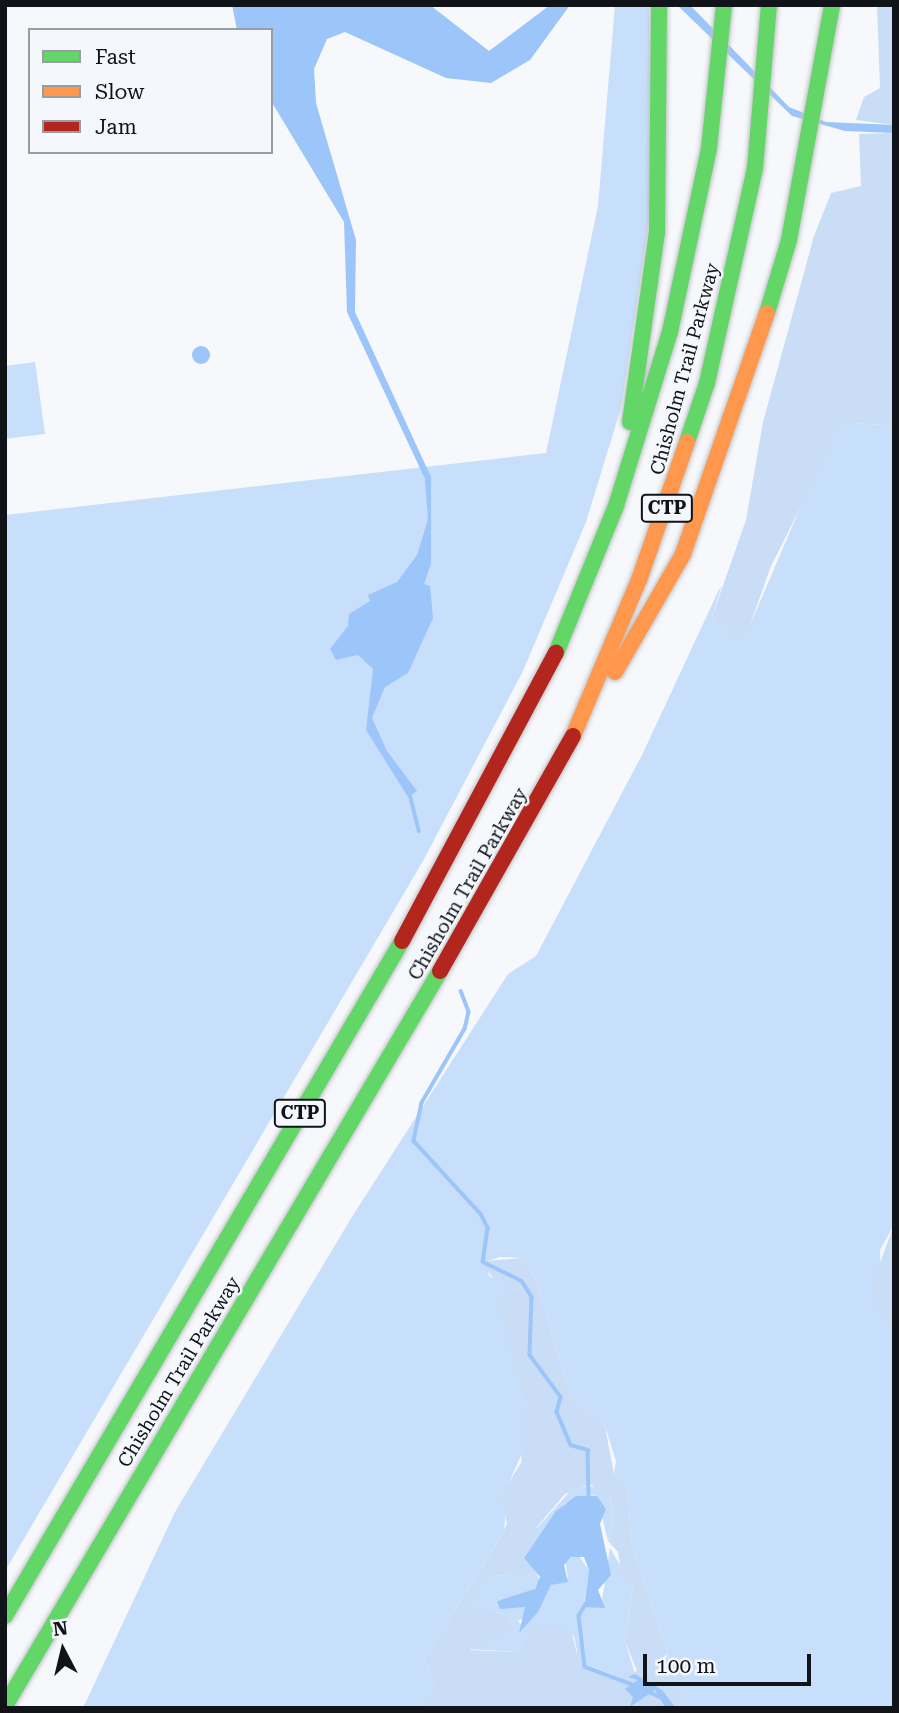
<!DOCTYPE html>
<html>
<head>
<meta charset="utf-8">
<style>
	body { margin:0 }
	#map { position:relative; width:899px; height:1713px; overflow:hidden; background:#f6f8fb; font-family:"Roboto Serif",serif }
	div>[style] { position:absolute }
	.green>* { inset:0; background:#c8dffc }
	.forest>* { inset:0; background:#c9ddf7 }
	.water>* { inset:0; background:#9cc5f9 }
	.round { border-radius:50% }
	.stream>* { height:3.5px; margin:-1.75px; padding:0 1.75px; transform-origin:1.75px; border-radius:1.75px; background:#9cc5f9 }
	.roads { filter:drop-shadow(0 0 2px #c0c2c6) drop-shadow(0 0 2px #c0c2c6) }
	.fast>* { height:16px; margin:-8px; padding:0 8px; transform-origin:8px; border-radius:8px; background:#63d668 }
	.slow>* { height:16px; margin:-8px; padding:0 8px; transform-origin:8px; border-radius:8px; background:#ff974d }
	.jam>* { height:16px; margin:-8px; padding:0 8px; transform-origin:8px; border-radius:8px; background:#b3261e }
	span { translate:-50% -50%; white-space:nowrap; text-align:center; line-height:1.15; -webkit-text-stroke:5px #f4f8fd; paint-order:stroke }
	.shield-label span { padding:2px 5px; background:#f4f8fd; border:2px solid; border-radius:5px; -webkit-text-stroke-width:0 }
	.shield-label { font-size:18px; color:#101317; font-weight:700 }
	.street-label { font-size:19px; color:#101317 }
	.frame { position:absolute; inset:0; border:7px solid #101317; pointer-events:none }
	.legend { position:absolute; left:28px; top:28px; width:245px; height:126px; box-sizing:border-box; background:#f4f8fd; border:2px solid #999ca1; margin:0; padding:9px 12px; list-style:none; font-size:21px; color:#101317 }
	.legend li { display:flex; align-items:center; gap:14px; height:35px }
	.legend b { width:35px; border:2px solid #999ca1 }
	.north { position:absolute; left:28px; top:1615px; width:70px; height:70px; -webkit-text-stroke:5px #f4f8fd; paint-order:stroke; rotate:353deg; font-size:19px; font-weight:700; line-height:28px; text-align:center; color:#101317 }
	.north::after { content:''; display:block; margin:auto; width:24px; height:32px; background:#101317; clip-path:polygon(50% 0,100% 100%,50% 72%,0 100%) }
	.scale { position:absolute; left:643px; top:1654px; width:168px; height:32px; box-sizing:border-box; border:4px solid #101317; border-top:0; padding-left:9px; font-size:21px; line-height:24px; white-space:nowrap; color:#101317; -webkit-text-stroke:5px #f4f8fd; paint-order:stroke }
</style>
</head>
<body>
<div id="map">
	<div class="green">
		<i style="clip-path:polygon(615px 5px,649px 5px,651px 208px,621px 408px,586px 522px,523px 671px,423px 861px,5px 1571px,5px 515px,546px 453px,598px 206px)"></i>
		<i style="clip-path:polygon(35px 362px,45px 434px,5px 439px,5px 366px)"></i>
		<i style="clip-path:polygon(853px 423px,894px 426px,894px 1225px,880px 1250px,882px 1323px,894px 1332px,894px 1708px,685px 1708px,631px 1542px,628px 1489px,614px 1474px,616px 1461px,605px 1426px,569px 1392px,537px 1282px,522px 1258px,500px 1257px,487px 1261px,489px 1276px,520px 1291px,505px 1322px,525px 1405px,525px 1447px,508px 1484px,504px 1531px,424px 1659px,434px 1681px,425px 1708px,83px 1708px,175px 1512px,355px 1212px,508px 974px,536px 956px,643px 753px,717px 594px,722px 585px,712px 617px,730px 636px,750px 625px,807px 492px,840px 429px)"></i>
		<i style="clip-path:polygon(598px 1486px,610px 1495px,614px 1521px,608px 1541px,597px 1496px,589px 1495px,564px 1504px,542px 1532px,536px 1529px,573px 1488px)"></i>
		<i style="clip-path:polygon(610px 1548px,633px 1587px,625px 1641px,635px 1674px,618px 1677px,586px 1664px,579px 1624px,578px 1655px,574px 1636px,551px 1623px,533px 1626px,517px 1652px,468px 1649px,515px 1629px,508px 1616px,471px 1605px,480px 1584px,495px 1576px,510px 1574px,514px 1580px,536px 1572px,540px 1582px,530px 1594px,497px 1601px,525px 1607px,526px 1617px,518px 1621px,523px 1627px,551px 1585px,568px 1578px,565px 1560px,578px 1555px,589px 1570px,584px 1603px,601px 1607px)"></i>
	</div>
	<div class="forest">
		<i style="clip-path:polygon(877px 5px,894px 5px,894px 125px,856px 120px,864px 97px,880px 88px)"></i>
		<i style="clip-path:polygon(894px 133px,894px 426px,853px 423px,840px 429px,771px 566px,750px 625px,740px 638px,730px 636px,712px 617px,746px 520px,763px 422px,814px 236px,831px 193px,861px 186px,859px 134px)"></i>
		<i style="clip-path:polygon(894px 1225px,894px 1332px,882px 1323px,871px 1287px)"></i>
		<i style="clip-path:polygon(evenodd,522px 1258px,537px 1282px,569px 1392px,605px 1426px,614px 1474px,628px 1489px,631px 1542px,685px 1708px,424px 1708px,434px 1681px,424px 1659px,501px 1536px,507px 1524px,501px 1495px,521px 1463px,525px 1405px,499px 1304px,500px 1295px,520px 1291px,494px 1279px,485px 1267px,486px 1261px,522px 1258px,590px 1484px,610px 1495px,614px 1521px,608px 1541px,618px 1552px,622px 1577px,633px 1587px,625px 1641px,637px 1671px,617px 1677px,586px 1664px,580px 1623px,577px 1654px,572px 1633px,551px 1623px,534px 1624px,517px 1652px,469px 1650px,515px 1629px,508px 1616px,472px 1605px,480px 1585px,495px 1576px,510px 1574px,514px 1580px,536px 1572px,524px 1558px,542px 1532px,536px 1528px,565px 1494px,590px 1484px)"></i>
	</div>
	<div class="water">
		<i style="clip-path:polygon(232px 5px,430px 5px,489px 51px,550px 5px,570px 5px,530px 60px,491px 83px,446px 78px,345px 32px,327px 39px,314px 69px,316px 103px,356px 240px,355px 312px,431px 477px,431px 564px,424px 584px,430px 586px,433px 618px,408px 673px,385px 687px,372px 718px,387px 751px,417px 791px,408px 797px,366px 730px,373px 669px,358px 655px,336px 660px,330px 649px,348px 626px,349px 614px,370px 601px,368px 595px,397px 582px,417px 555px,428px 519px,425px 479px,347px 312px,344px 222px,271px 101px,271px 30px,237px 30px)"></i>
		<i style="clip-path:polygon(677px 5px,690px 5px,789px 107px,826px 122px,894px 125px,894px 133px,845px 131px,792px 116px)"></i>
		<i class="round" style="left:192px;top:346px;width:18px;height:18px"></i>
		<i style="clip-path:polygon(576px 1496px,597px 1496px,606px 1509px,600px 1524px,611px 1575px,598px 1590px,605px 1608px,584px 1607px,589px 1570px,584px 1557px,571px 1557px,564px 1565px,568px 1582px,551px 1585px,538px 1612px,519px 1633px,525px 1607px,500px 1609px,497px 1601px,535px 1589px,540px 1577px,524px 1558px,556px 1511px)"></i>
		<i style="clip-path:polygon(635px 1674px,662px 1690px,676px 1708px,665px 1707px,655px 1690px,630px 1707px,633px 1697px,625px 1689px,638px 1680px,628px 1677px)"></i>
	</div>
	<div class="stream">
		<i style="left:410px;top:794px;width:38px;rotate:76deg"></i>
		<i style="left:461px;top:991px;width:22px;rotate:69deg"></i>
		<i style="left:469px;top:1012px;width:17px;rotate:103deg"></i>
		<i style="left:465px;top:1029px;width:86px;rotate:120.2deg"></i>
		<i style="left:422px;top:1103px;width:39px;rotate:102deg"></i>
		<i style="left:414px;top:1141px;width:99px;rotate:47.5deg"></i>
		<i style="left:481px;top:1214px;width:16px;rotate:63deg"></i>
		<i style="left:488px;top:1228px;width:34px;rotate:98deg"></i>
		<i style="left:483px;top:1262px;width:43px;rotate:26deg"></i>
		<i style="left:522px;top:1281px;width:19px;rotate:58deg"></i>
		<i style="left:532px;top:1297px;width:58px;rotate:92deg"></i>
		<i style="left:530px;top:1355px;width:52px;rotate:53.6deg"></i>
		<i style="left:561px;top:1397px;width:16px;rotate:105deg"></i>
		<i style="left:557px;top:1412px;width:36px;rotate:67deg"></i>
		<i style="left:571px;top:1445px;width:18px;rotate:16deg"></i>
		<i style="left:588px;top:1450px;width:49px;rotate:88.8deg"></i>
		<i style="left:586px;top:1604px;width:14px;rotate:120deg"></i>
		<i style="left:579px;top:1616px;width:51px;rotate:83.3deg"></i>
		<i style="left:585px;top:1667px;width:54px;rotate:20.4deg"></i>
		<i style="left:649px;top:1692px;width:17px;rotate:24deg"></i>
	</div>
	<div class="roads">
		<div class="fast">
			<i style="left:767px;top:313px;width:76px;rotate:-73.2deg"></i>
			<i style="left:789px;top:240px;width:239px;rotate:-79.6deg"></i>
			<i style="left:630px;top:422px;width:191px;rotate:-81.9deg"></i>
			<i style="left:657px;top:233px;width:228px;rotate:-89.5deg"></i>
			<i style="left:687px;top:442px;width:62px;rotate:-71.3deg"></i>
			<i style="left:707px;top:383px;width:220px;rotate:-77.4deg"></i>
			<i style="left:755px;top:168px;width:164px;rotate:-85.1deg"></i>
			<i style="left:556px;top:653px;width:159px;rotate:-67.8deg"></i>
			<i style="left:616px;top:506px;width:182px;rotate:-72.8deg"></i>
			<i style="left:670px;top:332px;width:188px;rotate:-78deg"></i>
			<i style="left:709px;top:148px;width:144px;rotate:-84deg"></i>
			<i style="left:5px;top:1616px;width:783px;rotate:-59.54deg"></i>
			<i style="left:5px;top:1706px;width:854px;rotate:-59.38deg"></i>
		</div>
		<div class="slow">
			<i style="left:615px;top:672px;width:136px;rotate:-60deg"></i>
			<i style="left:683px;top:554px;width:255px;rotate:-70.8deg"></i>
			<i style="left:573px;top:736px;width:169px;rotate:-67.1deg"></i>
			<i style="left:639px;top:580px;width:146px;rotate:-70.8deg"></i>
		</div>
		<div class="jam">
			<i style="left:402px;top:941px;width:327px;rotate:-61.9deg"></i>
			<i style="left:440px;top:971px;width:270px;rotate:-60.5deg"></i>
		</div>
	</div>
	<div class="shield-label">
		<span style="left:667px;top:508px">CTP</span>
		<span style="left:300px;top:1113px">CTP</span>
	</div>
	<div class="street-label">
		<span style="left:685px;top:369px;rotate:-75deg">Chisholm Trail Parkway</span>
		<span style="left:468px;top:884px;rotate:-60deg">Chisholm Trail Parkway</span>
		<span style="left:179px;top:1372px;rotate:-59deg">Chisholm Trail Parkway</span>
	</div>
	<div class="frame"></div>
	<ul class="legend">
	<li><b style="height:9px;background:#63d668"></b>Fast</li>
	<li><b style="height:9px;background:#ff974d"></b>Slow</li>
	<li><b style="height:9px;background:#b3261e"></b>Jam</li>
	</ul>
	<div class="north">N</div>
	<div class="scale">100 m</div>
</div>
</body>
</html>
